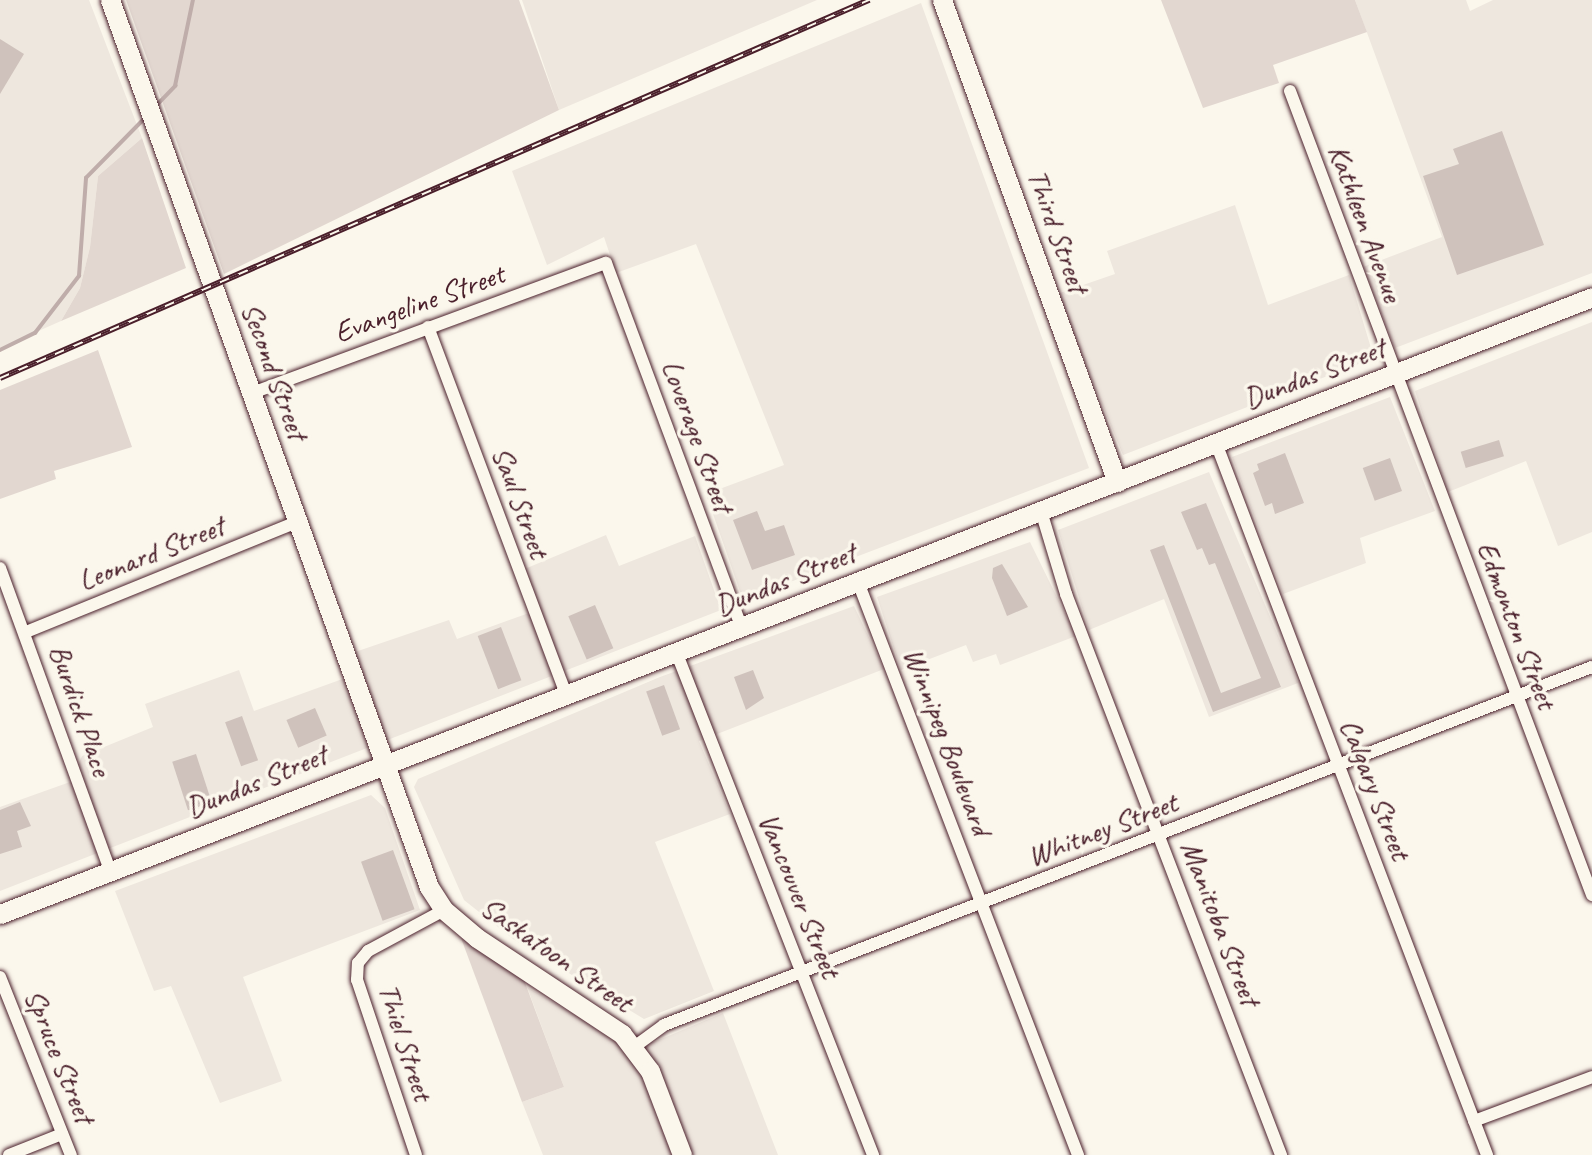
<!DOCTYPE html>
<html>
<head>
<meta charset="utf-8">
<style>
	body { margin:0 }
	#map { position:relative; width:1592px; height:1155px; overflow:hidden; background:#fbf7ec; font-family:Caveat,sans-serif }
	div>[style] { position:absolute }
	.built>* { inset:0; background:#eee7de }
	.green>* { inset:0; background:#e2d7d0 }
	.stream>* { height:3.5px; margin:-1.75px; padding:0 1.75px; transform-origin:1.75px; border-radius:1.75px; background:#bfadaa }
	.building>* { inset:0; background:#cfc2bc; transform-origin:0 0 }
	.roads { filter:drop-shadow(0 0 2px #4a1f2b) drop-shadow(0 0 2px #4a1f2b) }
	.street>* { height:12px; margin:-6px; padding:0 6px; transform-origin:6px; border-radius:6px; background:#fbf7ec }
	.secondary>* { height:19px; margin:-9.5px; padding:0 9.5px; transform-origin:9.5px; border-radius:9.5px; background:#fbf7ec }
	.rail>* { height:6px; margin-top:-3px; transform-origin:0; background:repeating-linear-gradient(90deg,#fbf7ec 0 10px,#4a1f2b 0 20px); box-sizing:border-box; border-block:2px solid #4a1f2b }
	span { translate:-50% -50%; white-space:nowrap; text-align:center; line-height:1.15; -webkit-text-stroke:7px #fbf7ec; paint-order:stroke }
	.street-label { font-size:30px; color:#4a1f2b }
</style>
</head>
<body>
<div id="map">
	<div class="built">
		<i style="clip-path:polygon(0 0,89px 0,142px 138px,98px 176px,90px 247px,80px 288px,61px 321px,0 348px)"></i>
		<i style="clip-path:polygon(522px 0,817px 0,559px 110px)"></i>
		<i style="clip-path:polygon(1355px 0,1466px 0,1470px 11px,1493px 0,1592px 0,1592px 273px,1395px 348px,1363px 267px,1442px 237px)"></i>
		<i style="clip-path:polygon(921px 3px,1089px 468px,743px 600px,706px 494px,784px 465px,696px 244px,616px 273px,604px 237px,547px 265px,512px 171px)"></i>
		<i style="clip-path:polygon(1235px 205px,1268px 305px,1349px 275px,1374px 358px,1123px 455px,1057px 294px,1115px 274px,1107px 251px)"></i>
		<i style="clip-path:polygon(1592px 322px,1592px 532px,1558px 546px,1526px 461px,1448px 492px,1415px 391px)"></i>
		<i style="clip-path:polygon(1390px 397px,1435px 511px,1360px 538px,1366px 563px,1283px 594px,1232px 457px)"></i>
		<i style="clip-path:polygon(1209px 472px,1298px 683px,1209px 717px,1164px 599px,1089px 630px,1058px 530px)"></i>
		<i style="clip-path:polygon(606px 535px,619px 566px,695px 536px,721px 610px,0 891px,0 807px,70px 782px,82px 756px,153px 727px,145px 704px,239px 670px,254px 711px,348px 677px,355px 652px,449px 620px,457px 639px,529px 613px,515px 573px)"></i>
		<i style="clip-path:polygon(1030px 542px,1076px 636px,1000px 665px,996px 654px,973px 662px,966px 645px,901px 670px,877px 597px)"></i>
		<i style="clip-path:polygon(854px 606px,884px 669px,699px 741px,730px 814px,655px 842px,714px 991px,644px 1019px,513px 939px,464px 900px,414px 787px,418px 779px,660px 677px)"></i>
		<i style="clip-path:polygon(371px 795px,385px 808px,420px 910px,243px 977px,282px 1081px,220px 1103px,171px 986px,154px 991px,115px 891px)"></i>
		<i style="clip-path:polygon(527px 987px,592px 1025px,654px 1042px,723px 1013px,778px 1155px,543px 1155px,522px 1102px,564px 1087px)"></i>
	</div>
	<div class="green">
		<i style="clip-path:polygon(126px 0,519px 0,559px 110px,224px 274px)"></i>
		<i style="clip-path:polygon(1161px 0,1355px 0,1367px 32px,1273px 65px,1279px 83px,1203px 108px)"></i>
		<i style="clip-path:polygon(142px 138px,186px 268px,61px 321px,80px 288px,90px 247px,98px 176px)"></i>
		<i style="clip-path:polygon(98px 350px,132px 447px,54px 471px,56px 479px,0 499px,0 390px)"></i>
		<i style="clip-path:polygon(461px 938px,524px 980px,564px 1087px,522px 1102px)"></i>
	</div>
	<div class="stream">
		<i style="left:156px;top:106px;width:28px;rotate:-46deg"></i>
		<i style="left:175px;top:86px;width:88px;rotate:-78.2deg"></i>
		<i style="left:0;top:350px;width:39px;rotate:-26deg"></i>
		<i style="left:35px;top:333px;width:72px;rotate:-52.3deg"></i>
		<i style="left:79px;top:276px;width:98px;rotate:-85.9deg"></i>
		<i style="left:86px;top:178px;width:86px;rotate:-45.5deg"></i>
	</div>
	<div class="building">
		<i style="clip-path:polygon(0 39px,24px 54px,0 94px)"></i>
		<i style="clip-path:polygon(1502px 131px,1544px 245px,1457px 275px,1423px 176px,1459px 164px,1453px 149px)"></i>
		<i style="left:1499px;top:440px;width:17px;height:40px;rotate:73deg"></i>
		<i style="clip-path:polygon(1285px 453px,1304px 503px,1275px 514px,1272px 503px,1265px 506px,1253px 473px,1259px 470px,1257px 464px)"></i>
		<i style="left:1390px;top:458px;width:35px;height:29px;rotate:70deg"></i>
		<i style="clip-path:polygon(1206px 503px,1281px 687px,1213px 712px,1150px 550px,1164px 545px,1221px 693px,1261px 678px,1215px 563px,1209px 565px,1202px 548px,1197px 550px,1181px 512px)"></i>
		<i style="clip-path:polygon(757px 511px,765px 531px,784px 525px,795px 555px,752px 570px,733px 520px)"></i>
		<i style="clip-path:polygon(1002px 564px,1028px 607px,1007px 616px,992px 578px,993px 568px)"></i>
		<i style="left:595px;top:605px;width:47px;height:29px;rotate:67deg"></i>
		<i style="left:501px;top:627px;width:57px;height:25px;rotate:69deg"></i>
		<i style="clip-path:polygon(753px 670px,764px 698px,746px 710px,734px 677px)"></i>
		<i style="left:664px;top:685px;width:47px;height:19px;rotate:70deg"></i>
		<i style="left:315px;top:708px;width:30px;height:31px;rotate:67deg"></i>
		<i style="left:242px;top:716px;width:47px;height:18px;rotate:70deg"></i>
		<i style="left:196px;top:754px;width:51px;height:25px;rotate:72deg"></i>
		<i style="clip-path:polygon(20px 802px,31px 826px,17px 831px,22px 847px,0 854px,0 810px)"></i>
		<i style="left:393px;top:850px;width:63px;height:34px;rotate:70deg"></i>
	</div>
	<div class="roads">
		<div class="street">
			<i style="left:1290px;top:91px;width:859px;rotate:69.41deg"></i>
			<i style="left:428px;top:327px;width:393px;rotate:69.4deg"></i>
			<i style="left:252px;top:393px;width:377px;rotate:-20.2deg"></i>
			<i style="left:606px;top:263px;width:390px;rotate:69.6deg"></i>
			<i style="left:1216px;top:443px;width:762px;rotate:69.16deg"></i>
			<i style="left:1041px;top:511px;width:87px;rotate:73.2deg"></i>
			<i style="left:1066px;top:594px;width:601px;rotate:69.03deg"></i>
			<i style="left:0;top:568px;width:322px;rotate:70deg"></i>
			<i style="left:858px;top:582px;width:614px;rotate:69deg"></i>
			<i style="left:26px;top:632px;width:292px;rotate:-22.1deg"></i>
			<i style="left:677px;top:654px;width:538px;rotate:68.63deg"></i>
			<i style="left:0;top:977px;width:192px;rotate:68.3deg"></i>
			<i style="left:634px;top:1047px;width:37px;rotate:-36deg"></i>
			<i style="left:664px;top:1025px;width:995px;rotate:-21.1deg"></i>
			<i style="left:1474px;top:1121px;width:126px;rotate:-20.4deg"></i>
			<i style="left:9px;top:1155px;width:57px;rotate:-21.6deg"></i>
			<i style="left:416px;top:1155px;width:185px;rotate:-108.6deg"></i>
			<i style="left:357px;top:980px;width:17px;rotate:-87deg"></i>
			<i style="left:358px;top:963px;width:16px;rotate:-50deg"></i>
			<i style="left:368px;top:951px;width:86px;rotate:-28.3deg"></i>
		</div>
		<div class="secondary">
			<i style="left:110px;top:0;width:943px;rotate:70.22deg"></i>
			<i style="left:429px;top:887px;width:27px;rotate:57deg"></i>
			<i style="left:444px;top:910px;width:43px;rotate:40.3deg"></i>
			<i style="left:477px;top:938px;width:174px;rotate:33.5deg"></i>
			<i style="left:622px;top:1034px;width:46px;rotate:52.9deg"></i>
			<i style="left:650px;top:1071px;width:90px;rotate:69.1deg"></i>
			<i style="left:942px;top:0;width:513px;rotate:70.05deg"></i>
			<i style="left:0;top:914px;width:1707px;rotate:-21.18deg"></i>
		</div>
	</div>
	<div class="rail">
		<i style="left:0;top:378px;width:948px;rotate:-23.51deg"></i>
	</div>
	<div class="street-label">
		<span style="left:1366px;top:223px;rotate:70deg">Kathleen Avenue</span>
		<span style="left:1058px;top:231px;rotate:70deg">Third Street</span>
		<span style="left:419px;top:303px;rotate:-20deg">Evangeline Street</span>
		<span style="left:275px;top:371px;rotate:70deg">Second Street</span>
		<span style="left:1314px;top:373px;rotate:-21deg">Dundas Street</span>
		<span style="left:698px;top:436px;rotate:70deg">Loverage Street</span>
		<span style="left:521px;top:502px;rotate:70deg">Saul Street</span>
		<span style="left:151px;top:553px;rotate:-22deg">Leonard Street</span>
		<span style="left:785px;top:579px;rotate:-22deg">Dundas Street</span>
		<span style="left:1517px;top:625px;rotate:69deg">Edmonton Street</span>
		<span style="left:81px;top:710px;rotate:71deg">Burdick Place</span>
		<span style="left:948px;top:741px;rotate:69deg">Winnipeg Boulevard</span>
		<span style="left:256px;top:781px;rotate:-22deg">Dundas Street</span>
		<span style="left:1376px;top:789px;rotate:69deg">Calgary Street</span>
		<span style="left:1102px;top:829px;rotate:-21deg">Whitney Street</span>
		<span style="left:800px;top:895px;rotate:68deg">Vancouver Street</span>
		<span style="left:1221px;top:923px;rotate:69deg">Manitoba Street</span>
		<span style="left:557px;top:954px;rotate:35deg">Saskatoon Street</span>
		<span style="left:406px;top:1042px;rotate:72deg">Thiel Street</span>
		<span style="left:60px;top:1056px;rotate:68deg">Spruce Street</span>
	</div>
</div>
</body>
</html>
